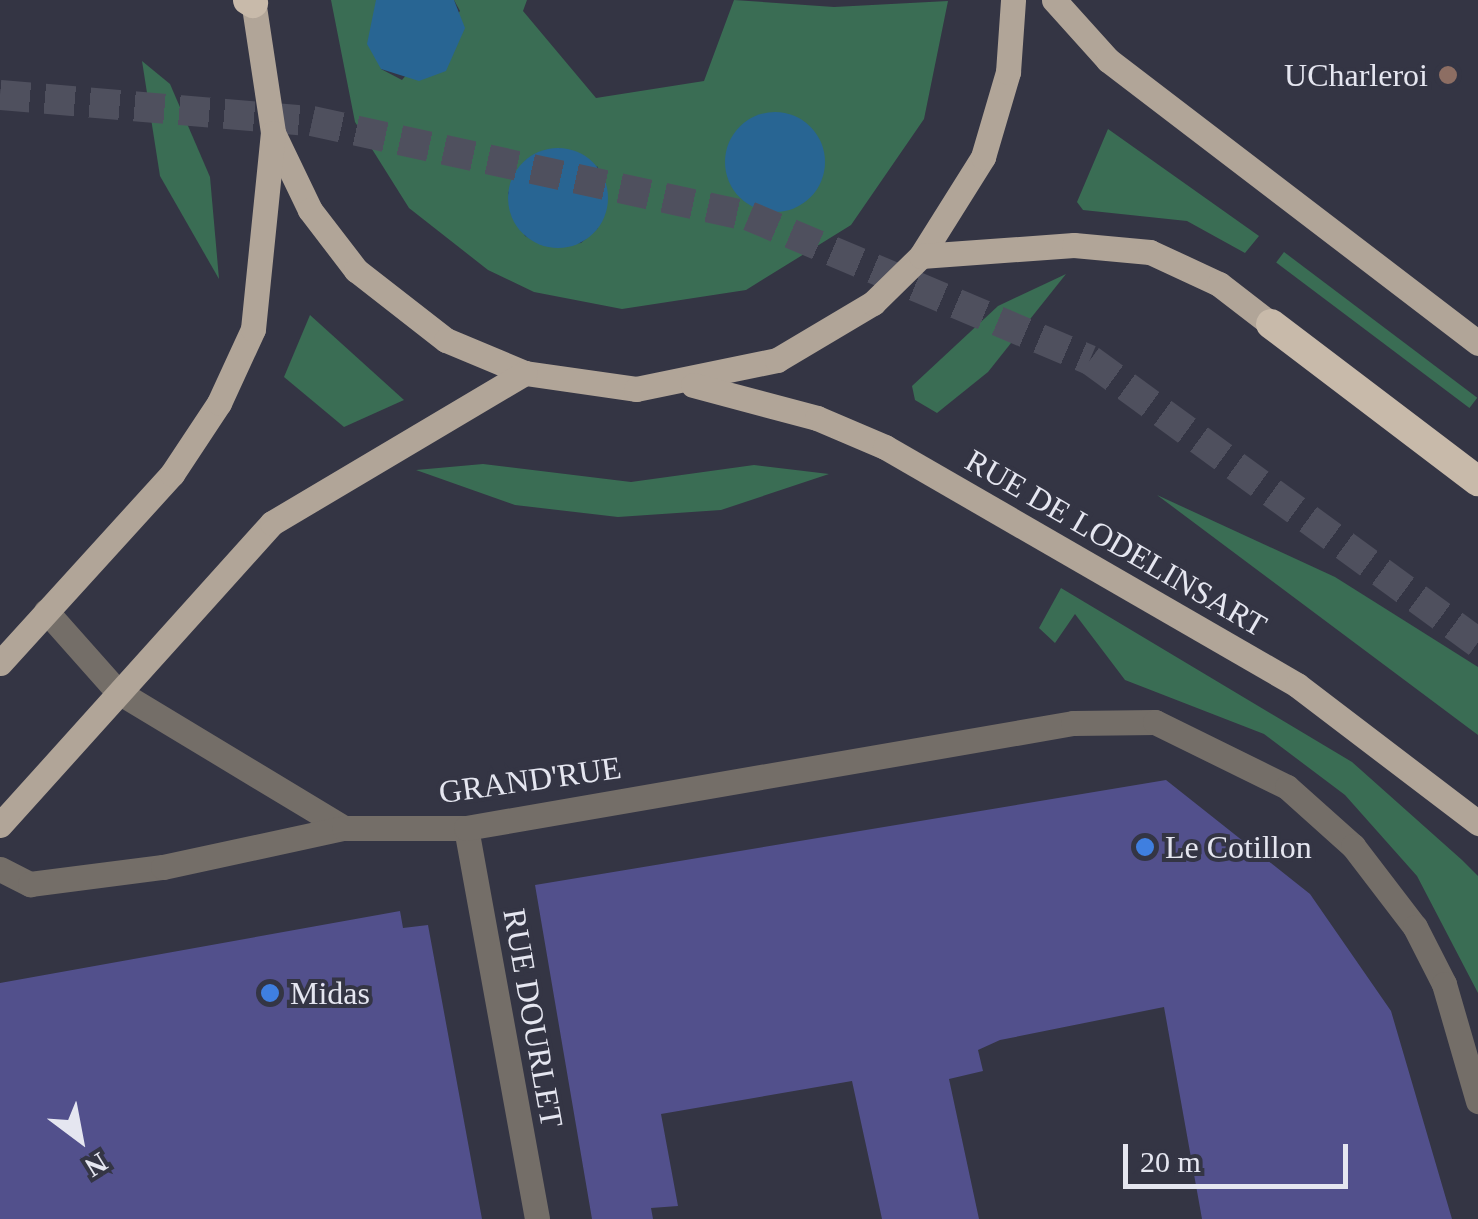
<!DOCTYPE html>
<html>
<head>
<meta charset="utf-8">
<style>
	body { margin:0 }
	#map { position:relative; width:1478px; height:1219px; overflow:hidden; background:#343544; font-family:"Times New Roman",serif }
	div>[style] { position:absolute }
	.green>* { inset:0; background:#3a6d54; transform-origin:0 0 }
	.water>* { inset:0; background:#286593 }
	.round { border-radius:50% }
	.building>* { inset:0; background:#52508c }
	.highway-tunnel>* { height:30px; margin-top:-15px; transform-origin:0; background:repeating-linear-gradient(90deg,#4f505e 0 30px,transparent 0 45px) }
	.minor>* { height:25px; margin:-12.5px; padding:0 12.5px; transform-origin:12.5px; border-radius:12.5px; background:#746e68 }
	.major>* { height:25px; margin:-12.5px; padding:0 12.5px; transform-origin:12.5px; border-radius:12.5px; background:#b1a598 }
	.highway>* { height:30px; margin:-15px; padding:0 15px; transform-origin:15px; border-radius:15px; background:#c8baaa }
	.dots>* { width:28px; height:28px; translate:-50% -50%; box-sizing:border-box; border:5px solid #343544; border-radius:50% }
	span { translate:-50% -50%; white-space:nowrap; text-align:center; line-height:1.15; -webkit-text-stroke:8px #343544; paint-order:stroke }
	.poi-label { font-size:32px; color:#e5e6f0 }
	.right { translate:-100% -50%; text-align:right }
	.left { translate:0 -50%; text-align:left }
	.street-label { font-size:32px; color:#e5e6f0 }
	.north { position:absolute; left:30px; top:1089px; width:100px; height:100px; -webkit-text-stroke:8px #343544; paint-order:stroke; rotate:148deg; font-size:28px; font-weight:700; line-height:40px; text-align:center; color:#e5e6f0 }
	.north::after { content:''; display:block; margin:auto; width:35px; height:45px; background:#e5e6f0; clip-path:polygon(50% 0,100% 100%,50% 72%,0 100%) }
	.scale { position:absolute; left:1123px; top:1144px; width:225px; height:45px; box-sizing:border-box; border:5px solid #e5e6f0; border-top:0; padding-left:12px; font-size:30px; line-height:35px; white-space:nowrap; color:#e5e6f0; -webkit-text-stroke:8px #343544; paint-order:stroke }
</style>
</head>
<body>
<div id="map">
	<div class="green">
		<i style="clip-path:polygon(evenodd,331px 0,376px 0,381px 69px,402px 80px,460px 11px,454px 0,527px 0,523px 11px,596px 98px,704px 81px,734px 0,834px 7px,948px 1px,924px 119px,851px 225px,746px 290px,622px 309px,534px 292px,488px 270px,409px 208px,355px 122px,331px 0,559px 148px,598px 167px,598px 228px,581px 243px,546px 246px,525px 236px,508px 193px,526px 160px,559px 148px)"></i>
		<i style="clip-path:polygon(142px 61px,170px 84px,210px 177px,219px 279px,160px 176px)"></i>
		<i style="clip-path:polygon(1108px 129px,1259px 236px,1245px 253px,1187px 221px,1083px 210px,1077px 202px)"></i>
		<i style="left:1284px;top:252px;width:242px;height:13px;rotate:37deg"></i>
		<i style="clip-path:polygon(1066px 274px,988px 372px,937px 413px,915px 400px,912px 386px,998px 306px)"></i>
		<i style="clip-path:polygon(310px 315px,404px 400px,344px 427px,284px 377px)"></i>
		<i style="clip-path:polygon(483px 464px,631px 482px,754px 465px,829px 474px,721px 510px,618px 517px,515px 505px,416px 470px)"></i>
		<i style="clip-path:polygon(1157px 495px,1335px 577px,1478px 667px,1478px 735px)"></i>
		<i style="clip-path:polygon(1061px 588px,1352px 762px,1462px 860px,1478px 876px,1478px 993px,1417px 876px,1345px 795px,1264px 734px,1125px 680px,1075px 614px,1055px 643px,1039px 628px)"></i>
	</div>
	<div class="water">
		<i style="clip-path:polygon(376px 0,454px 0,465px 28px,446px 71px,419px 81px,381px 69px,367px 44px)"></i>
		<i class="round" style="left:725px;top:112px;width:100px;height:100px"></i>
		<i class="round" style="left:508px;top:148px;width:100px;height:100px"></i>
	</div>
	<div class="building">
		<i style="clip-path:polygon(1166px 780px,1310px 894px,1391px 1011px,1452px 1219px,1202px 1219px,1164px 1007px,1000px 1040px,978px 1050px,983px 1071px,949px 1079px,979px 1219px,882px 1219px,852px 1081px,661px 1114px,678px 1206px,651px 1208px,653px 1219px,592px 1219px,535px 885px)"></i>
		<i style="clip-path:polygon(400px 911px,403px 928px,428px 925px,482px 1219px,0 1219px,0 983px)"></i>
	</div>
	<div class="highway-tunnel">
		<i style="left:0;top:95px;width:313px;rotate:4.8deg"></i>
		<i style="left:312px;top:121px;width:447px;rotate:12.3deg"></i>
		<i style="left:749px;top:216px;width:370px;rotate:22.9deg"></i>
		<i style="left:1090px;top:360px;width:480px;rotate:36.1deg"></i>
	</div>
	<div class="minor">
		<i style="left:46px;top:611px;width:107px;rotate:48.4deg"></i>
		<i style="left:117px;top:691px;width:265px;rotate:31.1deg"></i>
		<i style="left:466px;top:828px;width:397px;rotate:79.7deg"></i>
		<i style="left:0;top:869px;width:34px;rotate:27deg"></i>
		<i style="left:30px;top:884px;width:134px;rotate:-7.3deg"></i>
		<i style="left:163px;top:867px;width:185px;rotate:-12.2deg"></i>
		<i style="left:344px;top:828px;width:122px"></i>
		<i style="left:466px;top:828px;width:616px;rotate:-9.81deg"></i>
		<i style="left:1073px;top:723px;width:82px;rotate:-0.7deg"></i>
		<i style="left:1155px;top:722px;width:147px;rotate:26.2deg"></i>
		<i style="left:1287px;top:787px;width:89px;rotate:41.8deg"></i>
		<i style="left:1353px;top:846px;width:102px;rotate:52.6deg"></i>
		<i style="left:1415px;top:927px;width:64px;rotate:63deg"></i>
		<i style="left:1444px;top:984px;width:122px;rotate:73.8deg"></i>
	</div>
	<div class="major">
		<i style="left:253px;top:0;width:134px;rotate:81.4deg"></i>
		<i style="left:273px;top:133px;width:85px;rotate:64.3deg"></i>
		<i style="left:310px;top:210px;width:76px;rotate:52.5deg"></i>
		<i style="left:356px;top:270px;width:114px;rotate:37.9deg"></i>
		<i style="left:446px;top:340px;width:86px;rotate:22.7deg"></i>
		<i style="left:525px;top:373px;width:112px;rotate:8.2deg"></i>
		<i style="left:636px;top:389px;width:144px;rotate:-11.6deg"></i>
		<i style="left:777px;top:360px;width:112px;rotate:-30.7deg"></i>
		<i style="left:873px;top:303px;width:67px;rotate:-44.4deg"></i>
		<i style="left:921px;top:256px;width:117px;rotate:-57.9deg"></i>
		<i style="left:983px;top:157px;width:89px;rotate:-73.6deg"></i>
		<i style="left:1008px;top:72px;width:72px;rotate:-86deg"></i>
		<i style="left:1054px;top:0;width:81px;rotate:48deg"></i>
		<i style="left:1108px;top:60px;width:466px;rotate:37.4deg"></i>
		<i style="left:921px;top:256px;width:153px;rotate:-4.1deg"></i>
		<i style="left:1074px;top:245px;width:76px;rotate:5.3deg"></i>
		<i style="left:1150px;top:252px;width:76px;rotate:24.9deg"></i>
		<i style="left:1219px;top:284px;width:66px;rotate:37.6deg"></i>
		<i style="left:693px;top:385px;width:128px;rotate:14.9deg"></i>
		<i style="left:817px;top:418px;width:74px;rotate:23.1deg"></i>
		<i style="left:885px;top:447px;width:476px;rotate:30deg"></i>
		<i style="left:1297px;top:685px;width:228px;rotate:37.3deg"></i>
		<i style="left:0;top:663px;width:256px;rotate:-47.7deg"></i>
		<i style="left:172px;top:474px;width:85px;rotate:-56.5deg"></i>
		<i style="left:219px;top:403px;width:81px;rotate:-65.3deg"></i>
		<i style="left:253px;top:329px;width:197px;rotate:-84.2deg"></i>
		<i style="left:0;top:825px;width:406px;rotate:-48deg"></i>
		<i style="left:272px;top:523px;width:294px;rotate:-30.7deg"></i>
	</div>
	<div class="highway">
		<i style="left:248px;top:0;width:6px;rotate:31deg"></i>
		<i style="left:1271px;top:324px;width:260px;rotate:37.2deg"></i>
	</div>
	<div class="dots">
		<i style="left:1448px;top:75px;background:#8d6e63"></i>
		<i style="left:1145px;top:847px;background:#3f7fe0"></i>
		<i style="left:270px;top:993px;background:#3f7fe0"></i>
	</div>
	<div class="poi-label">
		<span class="right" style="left:1428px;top:75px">UCharleroi</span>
		<span class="left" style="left:1165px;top:847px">Le Cotillon</span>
		<span class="left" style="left:290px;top:993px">Midas</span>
	</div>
	<div class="street-label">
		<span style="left:1116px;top:543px;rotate:30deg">RUE DE LODELINSART</span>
		<span style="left:530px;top:780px;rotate:-8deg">GRAND'RUE</span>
		<span style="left:533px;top:1018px;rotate:80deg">RUE DOURLET</span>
	</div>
	<div class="north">N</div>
	<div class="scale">20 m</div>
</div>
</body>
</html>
